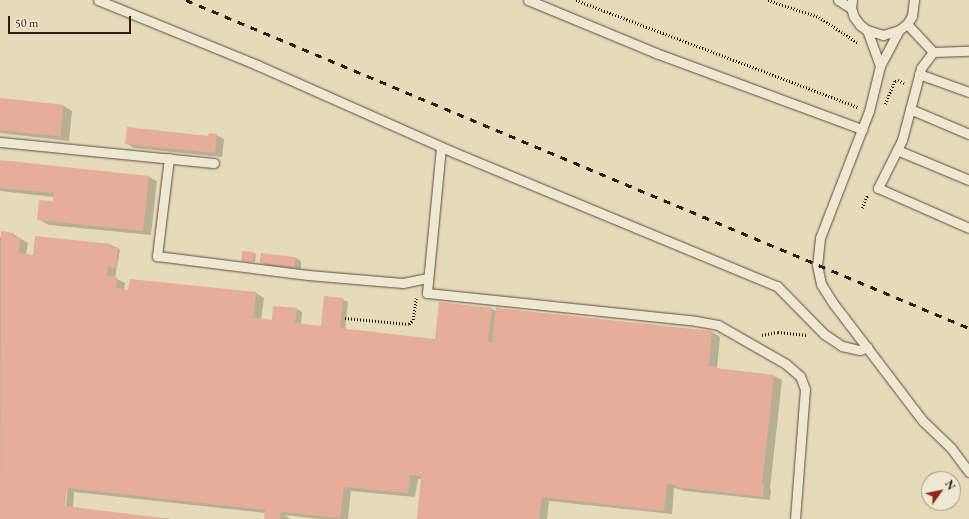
<!DOCTYPE html>
<html>
<head>
<meta charset="utf-8">
<style>
	body { margin:0 }
	#map { position:relative; width:969px; height:519px; overflow:hidden; background:#e5dbba; font-family:"EB Garamond",serif }
	div>[style] { position:absolute }
	.shadow>* { inset:0; background:#0003 }
	.building>* { inset:0; background:#e6ad99; transform-origin:0 0 }
	.path>* { height:2.5px; margin-top:-1.25px; transform-origin:0; background:repeating-linear-gradient(90deg,#2f1d13 0 1px,transparent 0 3px) }
	.roads { filter:drop-shadow(0 0 1px #5c4c3d) drop-shadow(0 0 1px #5c4c3d) }
	.service>* { height:9px; margin:-4.5px; padding:0 4.5px; transform-origin:4.5px; border-radius:4.5px; background:#eee8d2 }
	.rail>* { height:3px; margin-top:-1.5px; transform-origin:0; background:repeating-linear-gradient(90deg,#2f1d13 0 7px,transparent 0 14px) }
	span { translate:-50% -50%; white-space:nowrap; text-align:center; line-height:1.15; -webkit-text-stroke:3px #eee8d2; paint-order:stroke }
	.north { position:absolute; left:921px; top:471px; width:40px; height:40px; box-sizing:border-box; background:#eee8d2; border:1px solid #a29786; border-radius:50%; rotate:57deg; font-size:11px; font-weight:700; line-height:16px; text-align:center; color:#2f1d13 }
	.north::after { content:''; display:block; margin:auto; width:14px; height:18px; background:#8f2418; clip-path:polygon(50% 0,100% 100%,50% 72%,0 100%) }
	.scale { position:absolute; left:8px; top:16px; width:123px; height:18px; box-sizing:border-box; border:2px solid #2f1d13; border-top:0; padding-left:5px; font-size:12px; line-height:14px; white-space:nowrap; color:#2f1d13; -webkit-text-stroke:3px #eee8d2; paint-order:stroke }
</style>
</head>
<body>
<div id="map">
	<div class="shadow">
		<i style="clip-path:polygon(0 99px,64px 106px,72px 111px,69px 141px,0 133px)"></i>
		<i style="clip-path:polygon(216px 135px,224px 139px,222px 157px,134px 148px,126px 143px,209px 137px)"></i>
		<i style="clip-path:polygon(0 161px,149px 177px,157px 181px,151px 235px,49px 225px,38px 219px,53px 202px,54px 197px,0 191px)"></i>
		<i style="clip-path:polygon(evenodd,13px 234px,28px 243px,26px 255px,34px 256px,111px 245px,118px 248px,120px 250px,115px 278px,125px 283px,124px 290px,256px 293px,264px 298px,261px 320px,277px 322px,297px 309px,302px 312px,301px 325px,326px 327px,342px 299px,348px 302px,345px 330px,436px 340px,492px 309px,496px 311px,497px 309px,712px 332px,720px 337px,717px 368px,720px 370px,774px 376px,782px 380px,770px 489px,771px 490px,770px 500px,685px 491px,674px 488px,672px 514px,549px 501px,547px 519px,418px 519px,422px 479px,418px 479px,415px 497px,351px 491px,348px 519px,318px 519px,285px 515px,290px 519px,265px 519px,266px 513px,74px 492px,73px 508px,170px 519px,0 519px,0 237px,13px 234px,66px 483px,68px 483px,66px 507px,64px 507px,66px 483px)"></i>
		<i style="clip-path:polygon(253px 253px,256px 254px,255px 262px,244px 261px)"></i>
		<i style="clip-path:polygon(262px 254px,296px 258px,301px 261px,301px 269px,266px 265px,261px 262px)"></i>
	</div>
	<div class="building">
		<i style="left:0;top:98px;width:64px;height:32px;rotate:6deg"></i>
		<i style="clip-path:polygon(127px 127px,208px 136px,209px 133px,217px 134px,215px 153px,125px 144px)"></i>
		<i style="clip-path:polygon(0 160px,149px 176px,143px 231px,37px 220px,39px 200px,53px 201px,54px 193px,0 188px)"></i>
		<i style="clip-path:polygon(1px 231px,14px 233px,13px 237px,20px 238px,19px 253px,33px 255px,35px 236px,111px 244px,110px 247px,118px 248px,116px 268px,108px 267px,107px 276px,117px 277px,116px 288px,128px 290px,130px 279px,256px 292px,253px 318px,272px 320px,273px 306px,297px 308px,295px 323px,321px 326px,324px 296px,343px 298px,340px 328px,435px 339px,439px 302px,492px 308px,488px 342px,492px 342px,496px 308px,712px 331px,709px 366px,717px 367px,716px 368px,774px 375px,762px 484px,764px 484px,763px 497px,676px 487px,676px 485px,667px 484px,664px 511px,542px 497px,539px 519px,417px 519px,421px 476px,410px 475px,408px 493px,344px 487px,340px 518px,281px 512px,280px 519px,264px 519px,265px 510px,67px 488px,65px 506px,170px 519px,0 519px)"></i>
		<i style="left:242px;top:251px;width:12px;height:10px;rotate:5deg"></i>
		<i style="left:261px;top:253px;width:35px;height:10px;rotate:7deg"></i>
	</div>
	<div class="path">
		<i style="left:576px;top:0;width:302px;rotate:20.8deg"></i>
		<i style="left:768px;top:0;width:54px;rotate:18.4deg"></i>
		<i style="left:819px;top:17px;width:47px;rotate:33.7deg"></i>
		<i style="left:885px;top:104px;width:25px;rotate:-67deg"></i>
		<i style="left:895px;top:81px;width:3px;rotate:-18deg"></i>
		<i style="left:898px;top:80px;width:7px;rotate:27deg"></i>
		<i style="left:862px;top:208px;width:15px;rotate:-67deg"></i>
		<i style="left:345px;top:318px;width:64px;rotate:5.4deg"></i>
		<i style="left:409px;top:324px;width:6px;rotate:-45deg"></i>
		<i style="left:413px;top:320px;width:22px;rotate:-82deg"></i>
		<i style="left:762px;top:335px;width:16px;rotate:-11deg"></i>
		<i style="left:778px;top:332px;width:29px;rotate:6deg"></i>
	</div>
	<div class="roads">
		<div class="service">
			<i style="left:98px;top:0;width:172px;rotate:22.2deg"></i>
			<i style="left:257px;top:65px;width:214px;rotate:23.9deg"></i>
			<i style="left:453px;top:152px;width:351px;rotate:22.5deg"></i>
			<i style="left:777px;top:286px;width:67px;rotate:45.6deg"></i>
			<i style="left:824px;top:334px;width:22px;rotate:34deg"></i>
			<i style="left:842px;top:346px;width:18px;rotate:13deg"></i>
			<i style="left:860px;top:350px;width:8px;rotate:-23deg"></i>
			<i style="left:528px;top:0;width:139px;rotate:22.5deg"></i>
			<i style="left:656px;top:53px;width:220px;rotate:20.3deg"></i>
			<i style="left:838px;top:0;width:15px;rotate:32deg"></i>
			<i style="left:852px;top:0;width:8px;rotate:97deg"></i>
			<i style="left:851px;top:8px;width:9px;rotate:72deg"></i>
			<i style="left:854px;top:17px;width:10px;rotate:53deg"></i>
			<i style="left:860px;top:25px;width:9px;rotate:36deg"></i>
			<i style="left:867px;top:30px;width:17px;rotate:17deg"></i>
			<i style="left:883px;top:35px;width:17px;rotate:-17deg"></i>
			<i style="left:899px;top:30px;width:10px;rotate:-37deg"></i>
			<i style="left:907px;top:24px;width:9px;rotate:-58deg"></i>
			<i style="left:912px;top:16px;width:16px;rotate:-83deg"></i>
			<i style="left:907px;top:24px;width:38px;rotate:47deg"></i>
			<i style="left:933px;top:52px;width:36px;rotate:-2deg"></i>
			<i style="left:867px;top:30px;width:38px;rotate:70deg"></i>
			<i style="left:899px;top:30px;width:41px;rotate:117.8deg"></i>
			<i style="left:880px;top:66px;width:46px;rotate:103.7deg"></i>
			<i style="left:869px;top:111px;width:136px;rotate:111.1deg"></i>
			<i style="left:820px;top:238px;width:27px;rotate:96deg"></i>
			<i style="left:817px;top:265px;width:19px;rotate:78deg"></i>
			<i style="left:821px;top:284px;width:22px;rotate:58deg"></i>
			<i style="left:833px;top:303px;width:148px;rotate:52.7deg"></i>
			<i style="left:923px;top:421px;width:39px;rotate:44deg"></i>
			<i style="left:951px;top:448px;width:30px;rotate:53deg"></i>
			<i style="left:933px;top:52px;width:20px;rotate:127deg"></i>
			<i style="left:921px;top:68px;width:74px;rotate:104.8deg"></i>
			<i style="left:902px;top:140px;width:54px;rotate:116.6deg"></i>
			<i style="left:878px;top:188px;width:99px;rotate:23.7deg"></i>
			<i style="left:919px;top:74px;width:53px;rotate:19.8deg"></i>
			<i style="left:910px;top:109px;width:64px;rotate:23deg"></i>
			<i style="left:0;top:142px;width:215px;rotate:5.6deg"></i>
			<i style="left:441px;top:147px;width:147px;rotate:95.5deg"></i>
			<i style="left:427px;top:293px;width:270px;rotate:5.9deg"></i>
			<i style="left:696px;top:321px;width:22px;rotate:10deg"></i>
			<i style="left:718px;top:325px;width:78px;rotate:29.8deg"></i>
			<i style="left:786px;top:364px;width:18px;rotate:41deg"></i>
			<i style="left:800px;top:376px;width:14px;rotate:69deg"></i>
			<i style="left:805px;top:389px;width:130px;rotate:94.4deg"></i>
			<i style="left:897px;top:150px;width:78px;rotate:22.6deg"></i>
			<i style="left:169px;top:158px;width:99px;rotate:97deg"></i>
			<i style="left:157px;top:256px;width:152px;rotate:7.2deg"></i>
			<i style="left:308px;top:275px;width:95px;rotate:4.8deg"></i>
			<i style="left:403px;top:283px;width:25px;rotate:-12deg"></i>
		</div>
	</div>
	<div class="rail">
		<i style="left:186px;top:0;width:849px;rotate:22.73deg"></i>
	</div>
	<div class="north">N</div>
	<div class="scale">50 m</div>
</div>
</body>
</html>
